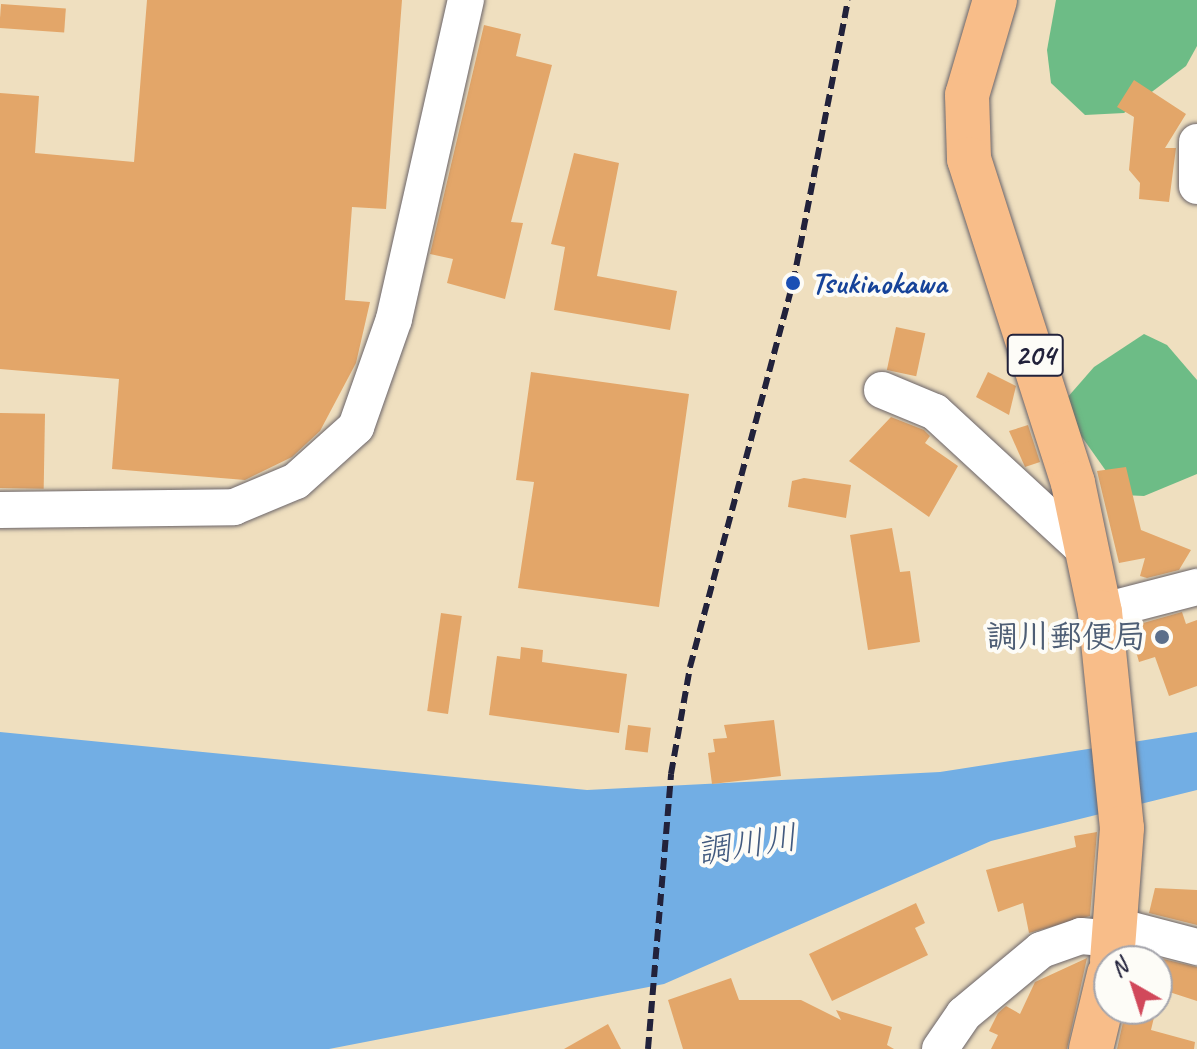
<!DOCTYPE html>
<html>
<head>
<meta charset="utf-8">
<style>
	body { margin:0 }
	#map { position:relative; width:1197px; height:1049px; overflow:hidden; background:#efdfbf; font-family:Caveat,"Klee One",sans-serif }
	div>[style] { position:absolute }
	.forest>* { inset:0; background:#6dbc86 }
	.water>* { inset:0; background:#72aee4 }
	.building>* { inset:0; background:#e3a669; transform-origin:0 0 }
	.roads { filter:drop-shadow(0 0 2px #6a6469) drop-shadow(0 0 2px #6a6469) }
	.minor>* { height:36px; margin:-18px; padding:0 18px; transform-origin:18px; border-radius:18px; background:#fff }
	.highway>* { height:44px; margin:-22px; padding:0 22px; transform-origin:22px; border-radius:22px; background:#f8bd89 }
	.rail>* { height:6px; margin-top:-3px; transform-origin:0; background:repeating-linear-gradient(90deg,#22223b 0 12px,transparent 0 18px) }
	.dots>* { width:22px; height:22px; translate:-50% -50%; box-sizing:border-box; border:4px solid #fdfcf7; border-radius:50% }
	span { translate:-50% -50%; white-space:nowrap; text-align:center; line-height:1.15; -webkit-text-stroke:8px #fdfcf7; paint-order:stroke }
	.shield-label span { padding:2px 6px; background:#fdfcf7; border:2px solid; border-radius:6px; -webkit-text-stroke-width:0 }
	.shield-label { font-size:30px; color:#22223b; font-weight:700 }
	.transit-label { font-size:32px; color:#164399; font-weight:700 }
	.left { translate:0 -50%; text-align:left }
	.service-label { font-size:32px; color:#4e5e75; font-weight:700 }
	.right { translate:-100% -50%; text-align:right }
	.water-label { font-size:34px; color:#425a7f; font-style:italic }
	.north { position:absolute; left:1093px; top:945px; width:80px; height:80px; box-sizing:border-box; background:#fdfcf7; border:2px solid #a5a5ac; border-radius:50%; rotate:321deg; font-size:22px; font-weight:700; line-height:32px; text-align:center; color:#22223b }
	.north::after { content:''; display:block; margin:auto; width:28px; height:36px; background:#d1495b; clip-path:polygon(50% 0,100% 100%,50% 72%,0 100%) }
</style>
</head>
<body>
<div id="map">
	<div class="forest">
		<i style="clip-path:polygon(1056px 0,1197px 0,1197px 46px,1186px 66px,1124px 113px,1085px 115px,1051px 83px,1047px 50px)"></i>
		<i style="clip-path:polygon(1144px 334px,1167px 345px,1197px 380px,1197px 474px,1144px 496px,1123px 495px,1060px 406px,1094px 367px)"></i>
	</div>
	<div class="water">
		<i style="clip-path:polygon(0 732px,587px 790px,940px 772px,1197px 732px,1197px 790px,991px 841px,664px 984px,329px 1049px,0 1049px)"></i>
	</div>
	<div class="building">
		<i style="clip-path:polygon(147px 0,402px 0,386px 209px,352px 207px,345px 300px,370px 302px,356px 363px,320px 431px,292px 457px,245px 480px,112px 469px,119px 379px,0 369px,0 93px,39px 96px,35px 153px,134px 162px)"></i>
		<i style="left:1px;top:4px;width:65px;height:24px;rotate:4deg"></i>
		<i style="clip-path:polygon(484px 25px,521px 34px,516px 56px,552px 65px,511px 222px,523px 223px,505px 299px,447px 283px,453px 259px,430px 254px)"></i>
		<i style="clip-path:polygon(1134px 80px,1186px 114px,1165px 148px,1176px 148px,1169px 202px,1139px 199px,1140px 183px,1129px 170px,1134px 117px,1117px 107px)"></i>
		<i style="clip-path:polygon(574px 153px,619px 163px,597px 276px,677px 291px,670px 330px,554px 310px,565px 247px,551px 244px)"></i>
		<i style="left:896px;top:327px;width:30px;height:44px;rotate:12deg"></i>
		<i style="clip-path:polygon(531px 372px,689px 394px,659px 607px,518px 588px,534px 482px,516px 480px)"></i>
		<i style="clip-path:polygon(988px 372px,1016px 386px,1009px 415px,976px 397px)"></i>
		<i style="left:0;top:413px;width:45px;height:75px;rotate:1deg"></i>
		<i style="clip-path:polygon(891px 417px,924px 430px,930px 436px,925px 443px,958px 466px,929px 517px,849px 461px)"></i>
		<i style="clip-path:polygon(1028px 425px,1040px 462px,1025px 467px,1009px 431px)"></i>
		<i style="clip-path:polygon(1126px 467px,1141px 530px,1191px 550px,1179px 570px,1147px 578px,1140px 576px,1145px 558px,1119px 563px,1097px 471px)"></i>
		<i style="clip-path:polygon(804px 478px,851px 485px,846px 518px,788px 507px,792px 481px)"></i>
		<i style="clip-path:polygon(892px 528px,900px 572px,910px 571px,920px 642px,868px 650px,850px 535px)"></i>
		<i style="clip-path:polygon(1182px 612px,1186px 624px,1197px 620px,1197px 686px,1169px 696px,1155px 657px,1139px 662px,1129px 627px)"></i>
		<i style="left:441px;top:613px;width:21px;height:99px;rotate:8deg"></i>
		<i style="clip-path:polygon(521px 647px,543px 650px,542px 662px,627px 674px,619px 733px,489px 715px,497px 656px,520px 659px)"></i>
		<i style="clip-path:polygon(774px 720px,781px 776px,712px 784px,708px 753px,715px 752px,713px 739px,727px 738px,724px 725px)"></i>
		<i style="left:628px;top:725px;width:23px;height:25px;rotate:7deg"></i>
		<i style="clip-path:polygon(1097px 832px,1090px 916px,1029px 933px,1023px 903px,998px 912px,986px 870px,1076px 847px,1074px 836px)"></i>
		<i style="clip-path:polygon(1155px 888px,1197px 890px,1197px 925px,1149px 913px)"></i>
		<i style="clip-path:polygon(916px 903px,925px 923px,915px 928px,928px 955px,832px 1001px,809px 954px)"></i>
		<i style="clip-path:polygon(1146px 955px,1197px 967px,1197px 1001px,1157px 988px,1157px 961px)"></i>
		<i style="clip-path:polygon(1087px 958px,1067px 1049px,991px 1049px,998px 1035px,989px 1031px,998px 1013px,1006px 1006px,1020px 1014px,1035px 982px)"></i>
		<i style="clip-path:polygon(731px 978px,739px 1000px,801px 1000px,841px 1020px,836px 1010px,892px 1027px,887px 1045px,894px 1049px,683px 1049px,668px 1000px)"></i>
		<i style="clip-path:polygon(1126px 1009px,1156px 1009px,1151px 1030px,1195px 1042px,1194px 1049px,1117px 1049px)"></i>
		<i style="clip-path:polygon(608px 1024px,621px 1049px,564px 1049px)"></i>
	</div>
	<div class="roads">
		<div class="minor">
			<i style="left:1197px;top:142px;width:44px;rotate:90deg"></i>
			<i style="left:882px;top:390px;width:57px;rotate:22.5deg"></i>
			<i style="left:935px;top:412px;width:208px;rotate:42.7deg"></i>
			<i style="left:0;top:510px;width:234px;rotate:-0.7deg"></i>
			<i style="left:234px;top:507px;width:67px;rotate:-22.8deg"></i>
			<i style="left:296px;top:481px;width:81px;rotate:-42deg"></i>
			<i style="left:356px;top:427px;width:114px;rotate:-70.6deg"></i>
			<i style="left:394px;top:319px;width:327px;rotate:-77.3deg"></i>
			<i style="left:1100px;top:612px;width:100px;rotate:-14.5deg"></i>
			<i style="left:1120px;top:927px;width:80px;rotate:14.6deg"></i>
			<i style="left:940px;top:1049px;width:42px;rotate:-55.6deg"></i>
			<i style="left:964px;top:1014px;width:100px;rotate:-39.7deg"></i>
			<i style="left:1041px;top:950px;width:42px;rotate:-19.3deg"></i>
			<i style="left:1081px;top:936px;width:37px;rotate:5deg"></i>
		</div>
		<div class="highway">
			<i style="left:995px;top:0;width:99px;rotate:106.4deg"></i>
			<i style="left:967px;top:95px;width:64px;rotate:88.2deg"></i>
			<i style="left:969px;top:159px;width:340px;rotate:72.2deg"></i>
			<i style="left:1073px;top:483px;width:132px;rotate:78.2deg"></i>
			<i style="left:1100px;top:612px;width:217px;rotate:84.2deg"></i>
			<i style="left:1122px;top:828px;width:133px;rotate:94.3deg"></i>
			<i style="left:1091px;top:1049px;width:77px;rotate:-76.5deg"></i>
		</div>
	</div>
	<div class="rail">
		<i style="left:648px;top:1049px;width:276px;rotate:-85.2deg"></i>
		<i style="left:671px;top:774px;width:109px;rotate:-79.9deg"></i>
		<i style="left:690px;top:667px;width:398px;rotate:-75deg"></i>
		<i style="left:793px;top:283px;width:288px;rotate:-79deg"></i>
	</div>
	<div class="dots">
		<i style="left:793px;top:283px;background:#1a4fb4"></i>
		<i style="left:1162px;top:637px;background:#5c6f8a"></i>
	</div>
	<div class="shield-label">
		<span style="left:1035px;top:355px">204</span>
	</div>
	<div class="transit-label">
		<span class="left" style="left:811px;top:283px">Tsukinokawa</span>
	</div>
	<div class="service-label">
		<span class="right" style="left:1146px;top:637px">調川郵便局</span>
	</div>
	<div class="water-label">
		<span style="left:747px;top:844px;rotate:-9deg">調川川</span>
	</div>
	<div class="north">N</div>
</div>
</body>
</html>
